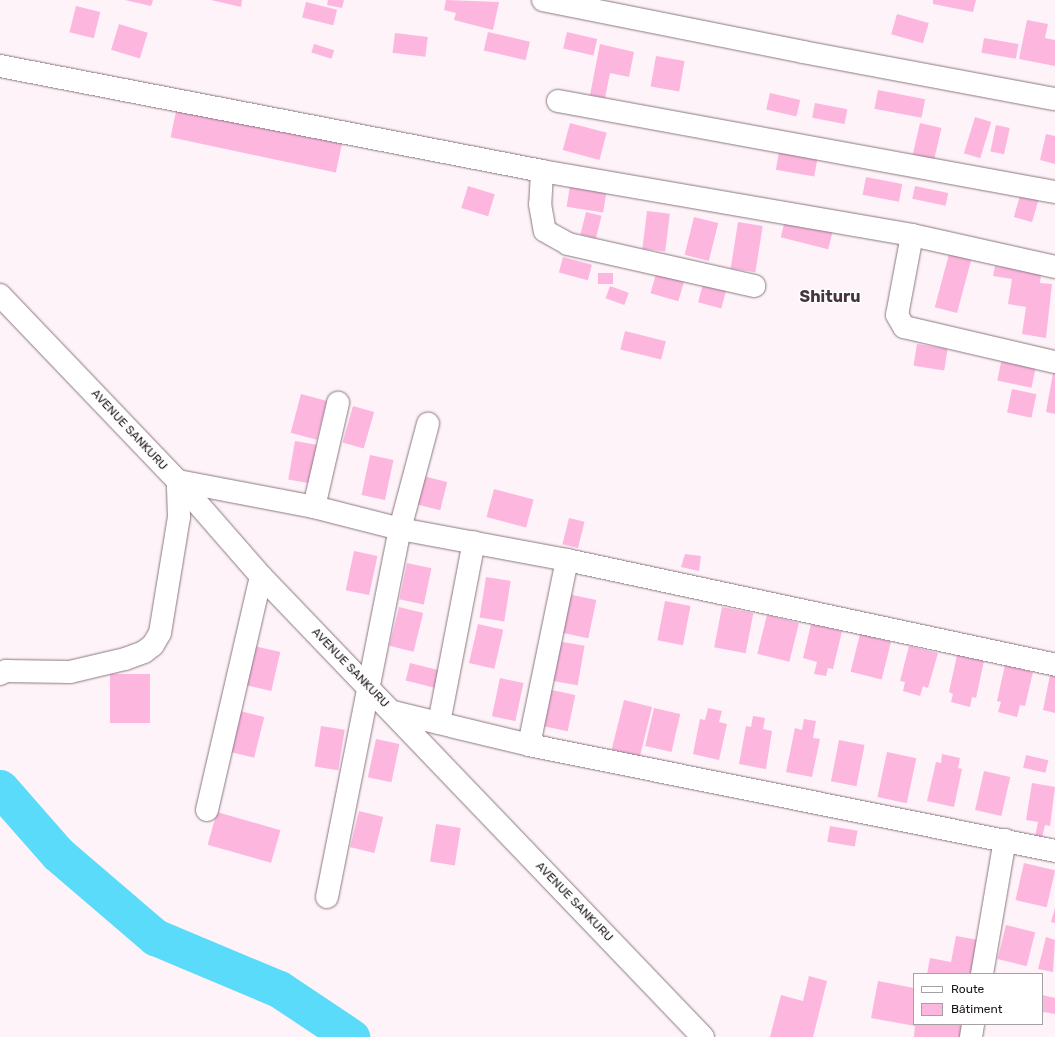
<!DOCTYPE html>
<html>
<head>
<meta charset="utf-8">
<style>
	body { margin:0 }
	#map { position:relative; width:1055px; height:1037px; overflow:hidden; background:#fdf3f8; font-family:Rubik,sans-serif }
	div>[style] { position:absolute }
	.river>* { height:37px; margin:-18.5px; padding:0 18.5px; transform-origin:18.5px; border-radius:18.5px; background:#5bdbfa }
	.building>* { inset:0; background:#fdb7df; transform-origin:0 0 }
	.roads { filter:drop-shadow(0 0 1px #8b7782) drop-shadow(0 0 1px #8b7782) }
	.minor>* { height:22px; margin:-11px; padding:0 11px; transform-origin:11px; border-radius:11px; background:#fff }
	span { translate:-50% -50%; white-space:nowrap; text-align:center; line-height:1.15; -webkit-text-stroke:3px #fff; paint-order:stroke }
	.street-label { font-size:12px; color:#1c1519 }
	.district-label { font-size:16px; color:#46353f; font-weight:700 }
	.legend { position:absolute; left:913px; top:973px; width:130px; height:52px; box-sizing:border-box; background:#fff; border:1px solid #a4a1a3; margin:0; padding:5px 7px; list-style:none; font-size:12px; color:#1c1519 }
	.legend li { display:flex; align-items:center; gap:8px; height:20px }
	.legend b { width:20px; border:1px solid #a4a1a3 }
</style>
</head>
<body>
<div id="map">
	<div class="river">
		<i style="left:0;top:788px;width:88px;rotate:48.7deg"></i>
		<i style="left:58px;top:854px;width:128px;rotate:40.6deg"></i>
		<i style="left:155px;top:937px;width:134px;rotate:22.8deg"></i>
		<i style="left:279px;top:989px;width:87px;rotate:33.7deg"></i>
	</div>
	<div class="building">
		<i style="clip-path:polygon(125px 0,153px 0,151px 6px)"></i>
		<i style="clip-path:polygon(211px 0,242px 0,241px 7px)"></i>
		<i style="clip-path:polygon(328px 0,344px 0,342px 8px,327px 5px)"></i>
		<i style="clip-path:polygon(446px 0,499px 2px,493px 30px,454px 20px,456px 13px,444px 10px)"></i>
		<i style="clip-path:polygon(933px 0,976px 0,973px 12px,933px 4px)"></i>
		<i style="left:306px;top:2px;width:32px;height:16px;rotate:14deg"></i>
		<i style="left:76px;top:6px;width:25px;height:27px;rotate:14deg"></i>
		<i style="left:897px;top:14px;width:33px;height:21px;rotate:16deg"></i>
		<i style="clip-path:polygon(1027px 20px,1048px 24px,1045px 38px,1055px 40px,1055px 66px,1019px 59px)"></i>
		<i style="left:119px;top:24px;width:30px;height:27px;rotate:17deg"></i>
		<i style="left:488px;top:32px;width:43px;height:19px;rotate:13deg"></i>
		<i style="left:567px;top:32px;width:31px;height:17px;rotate:13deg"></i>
		<i style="left:395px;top:33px;width:33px;height:20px;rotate:7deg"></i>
		<i style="left:984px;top:38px;width:35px;height:15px;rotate:10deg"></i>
		<i style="left:314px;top:44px;width:21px;height:9px;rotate:17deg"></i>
		<i style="clip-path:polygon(600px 44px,634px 52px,629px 77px,610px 73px,605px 98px,590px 95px)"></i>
		<i style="left:656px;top:56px;width:29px;height:31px;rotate:10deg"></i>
		<i style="left:878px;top:90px;width:48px;height:19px;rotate:11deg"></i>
		<i style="left:770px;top:93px;width:31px;height:17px;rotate:13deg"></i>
		<i style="left:815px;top:103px;width:33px;height:15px;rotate:11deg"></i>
		<i style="left:177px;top:107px;width:169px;height:31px;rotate:12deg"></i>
		<i style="left:975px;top:117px;width:17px;height:38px;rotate:17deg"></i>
		<i style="left:570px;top:123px;width:38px;height:28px;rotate:15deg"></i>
		<i style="left:920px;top:123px;width:22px;height:32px;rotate:13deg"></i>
		<i style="left:996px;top:125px;width:14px;height:27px;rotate:12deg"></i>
		<i style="clip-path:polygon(1046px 134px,1055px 136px,1055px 164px,1040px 160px)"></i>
		<i style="left:779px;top:152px;width:39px;height:18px;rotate:10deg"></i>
		<i style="left:866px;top:177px;width:37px;height:18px;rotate:11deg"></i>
		<i style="left:571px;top:179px;width:37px;height:28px;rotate:9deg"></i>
		<i style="left:468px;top:186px;width:28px;height:23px;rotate:17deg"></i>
		<i style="left:915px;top:186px;width:34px;height:13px;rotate:12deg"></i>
		<i style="left:1021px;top:192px;width:19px;height:26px;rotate:16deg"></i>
		<i style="left:647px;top:211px;width:23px;height:38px;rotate:7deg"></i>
		<i style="left:586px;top:212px;width:16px;height:23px;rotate:14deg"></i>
		<i style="left:786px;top:216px;width:49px;height:22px;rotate:14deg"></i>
		<i style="left:694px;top:217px;width:25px;height:39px;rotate:14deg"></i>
		<i style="left:738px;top:222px;width:25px;height:47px;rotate:9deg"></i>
		<i style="left:949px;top:254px;width:23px;height:55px;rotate:15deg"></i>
		<i style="left:563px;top:257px;width:30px;height:16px;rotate:15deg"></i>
		<i style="clip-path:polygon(1020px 263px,1041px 275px,1040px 283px,1052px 284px,1046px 338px,1022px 334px,1026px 307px,1008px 304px,1012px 279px,993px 276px,995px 266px,1019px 270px)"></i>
		<i style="left:598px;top:273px;width:15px;height:11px"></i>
		<i style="left:656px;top:274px;width:29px;height:20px;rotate:16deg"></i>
		<i style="left:703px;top:284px;width:24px;height:19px;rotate:15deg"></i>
		<i style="left:610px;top:286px;width:20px;height:13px;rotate:20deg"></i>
		<i style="left:625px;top:331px;width:42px;height:19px;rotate:14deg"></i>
		<i style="left:917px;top:344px;width:31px;height:22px;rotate:9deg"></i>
		<i style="left:1002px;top:358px;width:35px;height:23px;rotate:12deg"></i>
		<i style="clip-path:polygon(1053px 373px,1055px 373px,1055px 414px,1046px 412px)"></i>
		<i style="left:1012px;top:389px;width:25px;height:24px;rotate:12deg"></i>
		<i style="left:301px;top:394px;width:27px;height:40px;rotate:15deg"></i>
		<i style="left:353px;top:406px;width:22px;height:38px;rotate:16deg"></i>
		<i style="left:295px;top:441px;width:23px;height:39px;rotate:10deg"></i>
		<i style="left:370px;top:455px;width:24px;height:41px;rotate:12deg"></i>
		<i style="left:423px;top:476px;width:25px;height:29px;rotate:14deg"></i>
		<i style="left:494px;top:489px;width:41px;height:29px;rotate:15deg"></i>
		<i style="left:569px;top:518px;width:16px;height:27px;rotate:14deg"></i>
		<i style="left:354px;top:551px;width:24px;height:40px;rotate:12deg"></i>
		<i style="clip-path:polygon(685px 554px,701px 556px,699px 571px,681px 567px)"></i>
		<i style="left:407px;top:563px;width:25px;height:37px;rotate:12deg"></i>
		<i style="left:486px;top:577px;width:25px;height:41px;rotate:9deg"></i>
		<i style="left:568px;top:594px;width:29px;height:39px;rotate:12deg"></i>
		<i style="left:665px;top:601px;width:26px;height:40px;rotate:11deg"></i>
		<i style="left:399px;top:607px;width:25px;height:40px;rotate:14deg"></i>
		<i style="left:722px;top:607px;width:32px;height:41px;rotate:11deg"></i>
		<i style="left:767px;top:615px;width:33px;height:40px;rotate:14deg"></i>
		<i style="left:478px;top:624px;width:26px;height:40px;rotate:13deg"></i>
		<i style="clip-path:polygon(811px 624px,842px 631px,833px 669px,828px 668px,826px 676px,814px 674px,817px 662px,803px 658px)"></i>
		<i style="left:860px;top:634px;width:32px;height:39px;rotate:14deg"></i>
		<i style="left:557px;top:641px;width:28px;height:40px;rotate:10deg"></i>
		<i style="left:254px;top:646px;width:27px;height:40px;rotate:13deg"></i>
		<i style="clip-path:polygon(909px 646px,938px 653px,928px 688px,923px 686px,920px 696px,903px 691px,905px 682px,900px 681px)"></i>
		<i style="clip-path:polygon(957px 655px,984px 661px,976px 698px,972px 697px,970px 707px,951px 702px,953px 694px,949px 692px)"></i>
		<i style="left:410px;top:663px;width:32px;height:18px;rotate:14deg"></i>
		<i style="clip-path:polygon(1005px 665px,1033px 672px,1025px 706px,1020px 705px,1017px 717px,998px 712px,1001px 702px,997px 701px)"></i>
		<i style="left:110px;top:674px;width:40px;height:49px"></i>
		<i style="clip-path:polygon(1050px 675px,1055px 676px,1055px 713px,1043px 710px)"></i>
		<i style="left:500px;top:678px;width:24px;height:39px;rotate:12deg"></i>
		<i style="left:547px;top:689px;width:29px;height:37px;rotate:12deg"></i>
		<i style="left:624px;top:700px;width:29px;height:51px;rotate:14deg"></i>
		<i style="left:654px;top:708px;width:27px;height:39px;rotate:13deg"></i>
		<i style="clip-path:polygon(708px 708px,722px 711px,719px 722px,727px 724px,719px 760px,693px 754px,700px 719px,705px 720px)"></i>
		<i style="left:240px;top:711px;width:25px;height:42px;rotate:14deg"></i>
		<i style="clip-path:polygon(753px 716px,765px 718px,763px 729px,772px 731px,766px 769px,739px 764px,746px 726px,751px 727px)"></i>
		<i style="clip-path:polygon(804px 719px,816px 721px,813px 738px,820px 739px,812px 777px,786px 772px,795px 728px,802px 730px)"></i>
		<i style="left:321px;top:726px;width:24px;height:41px;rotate:9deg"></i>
		<i style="left:376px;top:739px;width:24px;height:39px;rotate:12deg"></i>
		<i style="left:839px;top:740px;width:26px;height:42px;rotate:11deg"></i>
		<i style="left:887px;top:752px;width:30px;height:46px;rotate:12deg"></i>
		<i style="clip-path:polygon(942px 754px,960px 758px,958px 768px,962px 769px,954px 807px,927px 801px,936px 762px,941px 763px)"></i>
		<i style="left:1026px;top:755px;width:23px;height:13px;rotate:13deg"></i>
		<i style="left:984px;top:771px;width:27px;height:40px;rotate:13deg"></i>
		<i style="clip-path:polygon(1032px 783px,1055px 787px,1050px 826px,1045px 825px,1042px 838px,1035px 837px,1038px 822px,1026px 820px)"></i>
		<i style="left:359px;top:811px;width:25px;height:37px;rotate:14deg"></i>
		<i style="left:217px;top:812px;width:66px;height:34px;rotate:16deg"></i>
		<i style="left:436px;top:824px;width:25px;height:38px;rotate:9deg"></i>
		<i style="left:830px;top:826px;width:28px;height:16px;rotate:10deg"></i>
		<i style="left:1024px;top:863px;width:32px;height:38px;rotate:13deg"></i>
		<i style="clip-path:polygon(1055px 908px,1055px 923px,1051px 922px)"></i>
		<i style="left:1006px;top:925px;width:30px;height:35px;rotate:14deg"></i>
		<i style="clip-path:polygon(956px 936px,979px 940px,972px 974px,927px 974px,930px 958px,951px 962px)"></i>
		<i style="clip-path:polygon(1046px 937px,1055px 940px,1053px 972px,1038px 969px)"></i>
		<i style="clip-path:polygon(809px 976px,827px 981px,813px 1037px,770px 1037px,781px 995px,803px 1001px)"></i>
		<i style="clip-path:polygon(878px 981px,914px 988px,914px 1024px,962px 1024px,960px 1037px,914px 1037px,915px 1026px,871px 1018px)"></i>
		<i style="clip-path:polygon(1042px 995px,1055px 998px,1055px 1014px,1044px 1012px,1042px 1015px)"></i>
	</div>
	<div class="roads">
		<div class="minor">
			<i style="left:543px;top:0;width:265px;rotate:11.3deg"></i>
			<i style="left:803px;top:52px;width:256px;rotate:10.6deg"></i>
			<i style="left:0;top:66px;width:552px;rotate:10.96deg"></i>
			<i style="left:542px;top:171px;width:375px;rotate:9.8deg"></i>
			<i style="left:912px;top:235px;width:147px;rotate:12.6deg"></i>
			<i style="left:558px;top:101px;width:505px;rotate:10.38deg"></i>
			<i style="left:542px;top:171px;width:33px;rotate:93deg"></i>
			<i style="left:540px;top:204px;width:27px;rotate:80deg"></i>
			<i style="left:545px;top:231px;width:26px;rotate:29deg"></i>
			<i style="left:568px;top:244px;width:191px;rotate:12.7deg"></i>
			<i style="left:912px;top:235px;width:81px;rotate:100.6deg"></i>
			<i style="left:897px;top:315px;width:14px;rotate:60deg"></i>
			<i style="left:904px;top:327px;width:155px;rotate:13.1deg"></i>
			<i style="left:0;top:295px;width:257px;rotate:46.3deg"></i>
			<i style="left:178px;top:481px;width:126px;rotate:48.9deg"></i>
			<i style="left:261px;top:576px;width:639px;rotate:46.21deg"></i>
			<i style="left:314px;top:507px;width:107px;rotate:-77deg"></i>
			<i style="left:0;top:674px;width:7px;rotate:-27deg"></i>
			<i style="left:6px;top:671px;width:64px;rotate:0.9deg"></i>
			<i style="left:70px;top:672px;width:57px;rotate:-13.3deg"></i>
			<i style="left:125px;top:659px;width:20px;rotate:-20deg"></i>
			<i style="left:144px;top:652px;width:11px;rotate:-38deg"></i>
			<i style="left:153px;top:645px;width:14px;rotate:-60deg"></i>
			<i style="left:160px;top:633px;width:118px;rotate:-80.7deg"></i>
			<i style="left:179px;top:517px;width:36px;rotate:-92deg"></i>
			<i style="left:178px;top:481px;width:138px;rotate:10.8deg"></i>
			<i style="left:314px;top:507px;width:89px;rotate:14.3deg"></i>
			<i style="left:400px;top:529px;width:170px;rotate:10.5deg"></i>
			<i style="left:567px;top:560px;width:499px;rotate:12.1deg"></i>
			<i style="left:393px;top:712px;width:140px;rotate:13.6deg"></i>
			<i style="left:529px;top:745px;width:537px;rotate:11.39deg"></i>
			<i style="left:439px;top:723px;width:184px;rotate:-79.1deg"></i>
			<i style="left:529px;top:745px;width:189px;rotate:-78.4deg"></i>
			<i style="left:207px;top:810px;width:240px;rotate:-77deg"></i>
			<i style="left:327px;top:897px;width:375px;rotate:-78.8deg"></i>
			<i style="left:400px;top:529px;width:109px;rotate:-75.1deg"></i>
			<i style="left:982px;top:974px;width:136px;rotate:-80.3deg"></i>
			<i style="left:971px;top:1037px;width:13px;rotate:-81deg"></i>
		</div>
	</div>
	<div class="street-label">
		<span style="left:129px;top:430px;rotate:47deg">AVENUE SANKURU</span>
		<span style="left:350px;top:668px;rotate:46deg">AVENUE SANKURU</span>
		<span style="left:574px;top:902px;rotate:46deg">AVENUE SANKURU</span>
	</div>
	<div class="district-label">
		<span style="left:830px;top:297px">Shituru</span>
	</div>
	<ul class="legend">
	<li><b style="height:5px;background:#fff"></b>Route</li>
	<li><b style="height:11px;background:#fdb7df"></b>Bâtiment</li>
	</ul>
</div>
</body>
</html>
